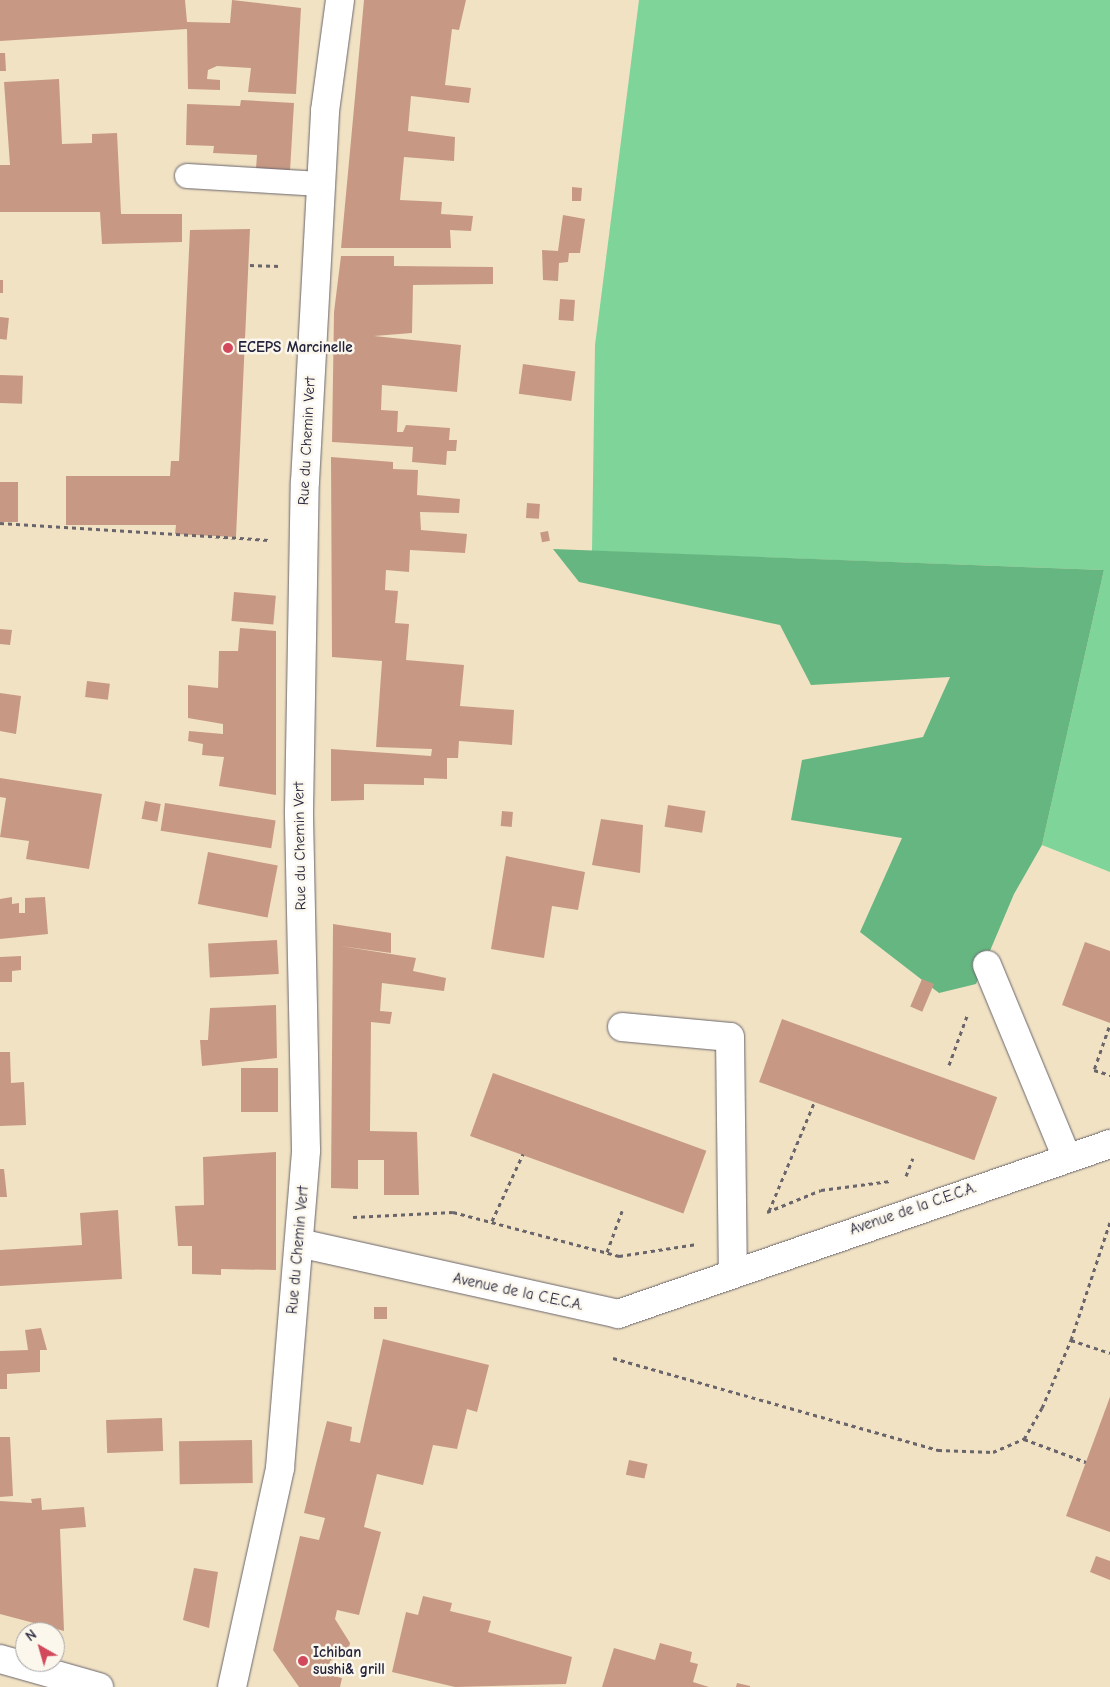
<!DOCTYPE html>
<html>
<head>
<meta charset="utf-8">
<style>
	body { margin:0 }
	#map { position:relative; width:1110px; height:1687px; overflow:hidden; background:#f1e2c4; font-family:"Comic Neue",sans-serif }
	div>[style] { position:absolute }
	.green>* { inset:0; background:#7ed499 }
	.forest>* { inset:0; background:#66b681 }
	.building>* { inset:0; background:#c79984; transform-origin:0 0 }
	.path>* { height:3px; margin-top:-1.5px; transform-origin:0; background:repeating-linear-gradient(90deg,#6a656b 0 4px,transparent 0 8px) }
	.roads { filter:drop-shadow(0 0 1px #6a656b) drop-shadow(0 0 1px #6a656b) }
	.service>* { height:24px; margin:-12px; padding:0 12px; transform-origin:12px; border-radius:12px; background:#fff }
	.minor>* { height:28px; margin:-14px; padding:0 14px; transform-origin:14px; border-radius:14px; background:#fff }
	.tertiary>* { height:28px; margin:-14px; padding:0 14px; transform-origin:14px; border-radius:14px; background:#fff }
	.dots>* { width:14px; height:14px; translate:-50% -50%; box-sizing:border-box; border:2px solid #fbf7ec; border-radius:50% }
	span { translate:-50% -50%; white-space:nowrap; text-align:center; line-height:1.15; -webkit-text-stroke:5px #fbf7ec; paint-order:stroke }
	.poi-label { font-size:15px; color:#22223b; font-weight:700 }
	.left { translate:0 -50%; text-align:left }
	.street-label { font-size:15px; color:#22223b }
	.north { position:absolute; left:15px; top:1622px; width:50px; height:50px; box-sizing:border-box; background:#fbf7ec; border:1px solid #a4a2a5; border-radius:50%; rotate:322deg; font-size:14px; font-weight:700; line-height:20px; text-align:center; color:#22223b }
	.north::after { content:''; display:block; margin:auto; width:18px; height:22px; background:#d1495b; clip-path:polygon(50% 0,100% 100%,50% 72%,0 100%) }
</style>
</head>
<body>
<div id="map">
	<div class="green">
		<i style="clip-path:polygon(639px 0,1110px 0,1110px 872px,1042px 845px,1104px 570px,592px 551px,595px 345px)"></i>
	</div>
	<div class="forest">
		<i style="clip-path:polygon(553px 549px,1104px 570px,1042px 845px,1014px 894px,976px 984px,939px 993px,860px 932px,902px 838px,791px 820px,802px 760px,923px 737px,950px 677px,811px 685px,780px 625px,579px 582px)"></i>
	</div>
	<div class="building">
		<i style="clip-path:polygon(0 0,185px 0,187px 22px,230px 23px,232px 0,301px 8px,296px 94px,248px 92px,251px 68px,217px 66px,208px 70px,207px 79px,220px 80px,220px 90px,188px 89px,187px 29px,0 41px)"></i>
		<i style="clip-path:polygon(364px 0,466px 0,459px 30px,452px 29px,445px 85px,471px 88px,469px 103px,411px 96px,408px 131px,455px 137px,454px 161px,404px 157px,400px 200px,442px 202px,441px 214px,473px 216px,471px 231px,450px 230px,451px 248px,341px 248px)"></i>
		<i style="clip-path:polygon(0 53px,5px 53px,6px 71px,0 71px)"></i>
		<i style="clip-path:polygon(59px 79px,62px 144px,92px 143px,92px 134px,117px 133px,121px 214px,182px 214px,182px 242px,102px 244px,100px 212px,0 212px,0 165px,10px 165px,4px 82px)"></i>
		<i style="clip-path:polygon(241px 100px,294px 103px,290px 171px,256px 169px,257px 155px,213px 153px,214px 146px,186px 145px,187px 104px,240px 106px)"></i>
		<i style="clip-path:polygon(572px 187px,582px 188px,581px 201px,572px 201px)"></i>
		<i style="clip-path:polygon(563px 215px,585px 219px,580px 253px,569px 253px,568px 262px,559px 263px,558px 281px,543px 280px,542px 250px,558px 251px)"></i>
		<i style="clip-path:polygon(250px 229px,236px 537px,175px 534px,176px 525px,66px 525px,66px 476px,170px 476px,171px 461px,179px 461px,190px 230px)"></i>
		<i style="clip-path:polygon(341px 256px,394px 256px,394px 266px,493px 267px,493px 284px,413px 285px,412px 333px,374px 336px,461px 345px,457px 392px,382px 385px,381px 410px,398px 411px,397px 432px,403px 432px,406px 425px,450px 428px,449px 440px,457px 440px,456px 451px,447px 451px,446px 465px,412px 462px,413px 447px,332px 442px,334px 312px)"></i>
		<i style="left:0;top:280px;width:3px;height:13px"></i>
		<i style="left:560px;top:299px;width:15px;height:21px;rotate:4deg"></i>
		<i style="left:0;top:317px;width:9px;height:22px;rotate:6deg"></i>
		<i style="left:523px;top:364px;width:53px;height:30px;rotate:8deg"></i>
		<i style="left:0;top:375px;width:23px;height:28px;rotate:2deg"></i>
		<i style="clip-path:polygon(331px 457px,393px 462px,393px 469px,418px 470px,417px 495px,460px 499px,459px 513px,420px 512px,421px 530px,467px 534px,465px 553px,410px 550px,409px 572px,386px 570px,385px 590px,398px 591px,395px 623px,409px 624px,406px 660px,464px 665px,460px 706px,514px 710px,512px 745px,459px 741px,458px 758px,447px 758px,447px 779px,424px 778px,424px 785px,364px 784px,364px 800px,331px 801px,331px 749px,431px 756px,432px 749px,376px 747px,382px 661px,332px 657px)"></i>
		<i style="left:0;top:482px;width:18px;height:40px"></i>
		<i style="left:527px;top:503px;width:13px;height:15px;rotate:4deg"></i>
		<i style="left:548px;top:531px;width:10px;height:8px;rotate:79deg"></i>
		<i style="left:234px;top:592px;width:42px;height:29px;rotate:5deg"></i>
		<i style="clip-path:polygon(240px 628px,276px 631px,276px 795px,219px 786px,224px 757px,202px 755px,203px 744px,188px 741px,189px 731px,223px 734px,223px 724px,188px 718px,188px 685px,218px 688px,219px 651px,238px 651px)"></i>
		<i style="clip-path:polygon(0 629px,12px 630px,10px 645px,0 644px)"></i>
		<i style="left:87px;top:681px;width:23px;height:16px;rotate:7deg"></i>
		<i style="clip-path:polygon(0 693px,21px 696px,16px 734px,0 731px)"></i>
		<i style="clip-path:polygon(0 778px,102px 794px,89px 869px,26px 859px,29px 841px,0 837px,6px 798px,0 797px)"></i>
		<i style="left:145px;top:801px;width:16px;height:18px;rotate:11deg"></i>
		<i style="left:165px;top:803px;width:112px;height:28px;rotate:9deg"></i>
		<i style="left:668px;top:805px;width:38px;height:22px;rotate:9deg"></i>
		<i style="left:502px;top:811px;width:11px;height:15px;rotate:5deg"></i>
		<i style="clip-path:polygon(601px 819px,643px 825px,640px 873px,592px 865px)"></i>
		<i style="left:208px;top:852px;width:71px;height:53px;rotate:11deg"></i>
		<i style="clip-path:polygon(506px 856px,585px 872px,578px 910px,552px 906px,544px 958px,491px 949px)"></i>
		<i style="clip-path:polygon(12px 897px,12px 904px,19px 903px,19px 913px,25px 913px,25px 898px,45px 897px,48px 934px,0 939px,0 899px)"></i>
		<i style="clip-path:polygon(333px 924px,391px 933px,391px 953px,340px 946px,416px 958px,413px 971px,446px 978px,444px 991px,382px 983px,380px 1011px,392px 1012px,390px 1024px,371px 1022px,370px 1131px,417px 1132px,419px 1195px,384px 1195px,384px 1160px,358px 1160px,358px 1189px,331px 1188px)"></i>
		<i style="left:277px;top:940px;width:34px;height:69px;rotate:87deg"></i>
		<i style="clip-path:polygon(1085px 942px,1110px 951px,1110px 1023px,1062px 1005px)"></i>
		<i style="clip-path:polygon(21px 956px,21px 970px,12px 971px,12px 982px,0 982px,0 957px)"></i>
		<i style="left:922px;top:979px;width:13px;height:30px;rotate:23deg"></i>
		<i style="clip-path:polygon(276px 1005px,277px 1058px,202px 1066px,200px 1040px,208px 1040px,210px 1008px)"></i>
		<i style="left:782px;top:1019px;width:229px;height:67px;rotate:20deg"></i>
		<i style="clip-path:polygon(0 1052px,10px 1052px,11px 1083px,24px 1082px,26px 1125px,0 1126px)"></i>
		<i style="left:241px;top:1068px;width:37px;height:44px"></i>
		<i style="left:493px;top:1073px;width:227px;height:67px;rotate:20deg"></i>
		<i style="clip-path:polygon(276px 1152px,276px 1270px,221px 1269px,221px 1275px,192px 1274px,192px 1246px,178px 1246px,175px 1206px,204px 1205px,203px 1157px)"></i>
		<i style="clip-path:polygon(0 1169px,4px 1169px,7px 1197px,0 1197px)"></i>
		<i style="clip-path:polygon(118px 1210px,122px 1279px,0 1286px,0 1250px,82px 1245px,80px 1213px)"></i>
		<i style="left:374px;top:1307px;width:13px;height:12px"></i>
		<i style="clip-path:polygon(41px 1328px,47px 1350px,40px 1350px,40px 1372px,7px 1374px,7px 1389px,0 1389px,0 1351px,28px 1350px,25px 1330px)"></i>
		<i style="clip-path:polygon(383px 1339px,489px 1365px,477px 1412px,467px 1409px,457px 1449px,433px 1445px,423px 1485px,377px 1474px,364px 1527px,381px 1532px,359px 1615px,337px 1610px,335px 1619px,350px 1643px,348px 1652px,330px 1661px,328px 1675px,342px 1678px,340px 1687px,299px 1687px,273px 1650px,300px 1536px,319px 1540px,325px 1518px,304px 1513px,317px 1460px,327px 1421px,352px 1427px,350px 1441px,360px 1443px)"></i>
		<i style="clip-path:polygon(1110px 1397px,1110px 1532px,1066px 1516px)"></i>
		<i style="left:162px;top:1418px;width:33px;height:56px;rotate:88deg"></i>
		<i style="clip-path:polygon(0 1437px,10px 1437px,13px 1496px,0 1497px)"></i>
		<i style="left:252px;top:1440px;width:43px;height:73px;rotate:89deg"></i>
		<i style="left:629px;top:1460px;width:19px;height:15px;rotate:12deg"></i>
		<i style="clip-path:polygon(41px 1498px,42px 1510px,84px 1507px,86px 1527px,60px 1529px,64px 1631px,0 1614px,0 1501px,32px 1503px,31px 1499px)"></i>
		<i style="clip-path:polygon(1096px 1556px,1110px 1561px,1110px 1580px,1090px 1572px)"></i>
		<i style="clip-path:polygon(194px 1568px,218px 1572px,209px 1628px,183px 1620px)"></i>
		<i style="clip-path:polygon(423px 1596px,452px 1603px,450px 1611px,491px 1621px,488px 1632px,572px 1657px,566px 1684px,455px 1687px,392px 1672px,406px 1612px,418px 1615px)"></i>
		<i style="clip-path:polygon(660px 1643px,692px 1652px,690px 1662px,698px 1664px,693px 1682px,709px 1687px,602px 1687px,614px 1648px,655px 1660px)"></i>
		<i style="clip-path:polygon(737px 1683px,750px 1686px,750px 1687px,736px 1687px)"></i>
	</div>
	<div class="path">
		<i style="left:250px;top:265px;width:31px;rotate:2deg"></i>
		<i style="left:0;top:523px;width:269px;rotate:3.6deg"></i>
		<i style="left:1109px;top:1027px;width:46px;rotate:109.2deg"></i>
		<i style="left:1094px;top:1070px;width:17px;rotate:17deg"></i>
		<i style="left:949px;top:1065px;width:55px;rotate:-69.9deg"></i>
		<i style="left:906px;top:1176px;width:19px;rotate:-69deg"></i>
		<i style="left:769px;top:1211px;width:117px;rotate:-67.4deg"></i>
		<i style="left:767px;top:1212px;width:58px;rotate:-22.2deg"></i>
		<i style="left:821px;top:1190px;width:70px;rotate:-7.4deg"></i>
		<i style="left:353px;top:1217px;width:100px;rotate:-2.9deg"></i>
		<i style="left:453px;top:1212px;width:172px;rotate:14.8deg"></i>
		<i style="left:619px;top:1256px;width:79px;rotate:-8.7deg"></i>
		<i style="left:492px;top:1221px;width:74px;rotate:-65.2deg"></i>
		<i style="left:607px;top:1252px;width:44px;rotate:-69.9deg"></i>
		<i style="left:1071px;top:1340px;width:41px;rotate:18.4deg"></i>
		<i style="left:613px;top:1358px;width:338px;rotate:15.8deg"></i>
		<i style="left:938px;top:1450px;width:55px;rotate:2.1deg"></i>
		<i style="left:993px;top:1452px;width:34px;rotate:-23deg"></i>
		<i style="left:1024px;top:1439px;width:36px;rotate:-60deg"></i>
		<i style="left:1042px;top:1408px;width:74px;rotate:-66.9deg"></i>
		<i style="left:1071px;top:1340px;width:124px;rotate:-71.7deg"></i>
		<i style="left:1024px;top:1439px;width:66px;rotate:20.4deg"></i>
	</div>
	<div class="roads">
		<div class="service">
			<i style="left:187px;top:176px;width:134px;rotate:3.4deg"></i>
		</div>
		<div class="minor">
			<i style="left:987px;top:965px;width:207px;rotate:67.5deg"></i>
			<i style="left:622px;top:1027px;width:108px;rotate:5.3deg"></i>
			<i style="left:730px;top:1037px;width:235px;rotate:89.3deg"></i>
			<i style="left:299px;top:1243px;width:327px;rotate:12.5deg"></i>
			<i style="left:618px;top:1314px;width:521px;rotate:-19.06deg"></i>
			<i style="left:232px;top:1687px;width:224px;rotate:-77.6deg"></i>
			<i style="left:280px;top:1468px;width:319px;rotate:-85.3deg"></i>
			<i style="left:306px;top:1150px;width:339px;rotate:-91.2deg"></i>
			<i style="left:299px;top:811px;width:329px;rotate:-89deg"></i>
			<i style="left:305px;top:482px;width:372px;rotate:-86.9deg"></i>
			<i style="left:325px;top:111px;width:112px;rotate:-82.3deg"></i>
		</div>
		<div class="tertiary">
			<i style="left:0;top:1659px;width:103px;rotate:15.8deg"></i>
		</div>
	</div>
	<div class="dots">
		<i style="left:228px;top:348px;background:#d1495b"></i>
		<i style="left:303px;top:1661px;background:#d1495b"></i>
	</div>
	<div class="poi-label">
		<span class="left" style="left:238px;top:348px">ECEPS Marcinelle</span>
		<span class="left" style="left:313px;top:1661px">Ichiban<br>sushi&amp; grill</span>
	</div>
	<div class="street-label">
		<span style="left:307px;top:441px;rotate:-87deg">Rue du Chemin Vert</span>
		<span style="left:300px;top:846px;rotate:-91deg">Rue du Chemin Vert</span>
		<span style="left:913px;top:1209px;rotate:-19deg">Avenue de la C.E.C.A.</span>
		<span style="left:298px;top:1250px;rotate:-85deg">Rue du Chemin Vert</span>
		<span style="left:518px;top:1292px;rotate:12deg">Avenue de la C.E.C.A.</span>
	</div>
	<div class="north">N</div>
</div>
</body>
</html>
